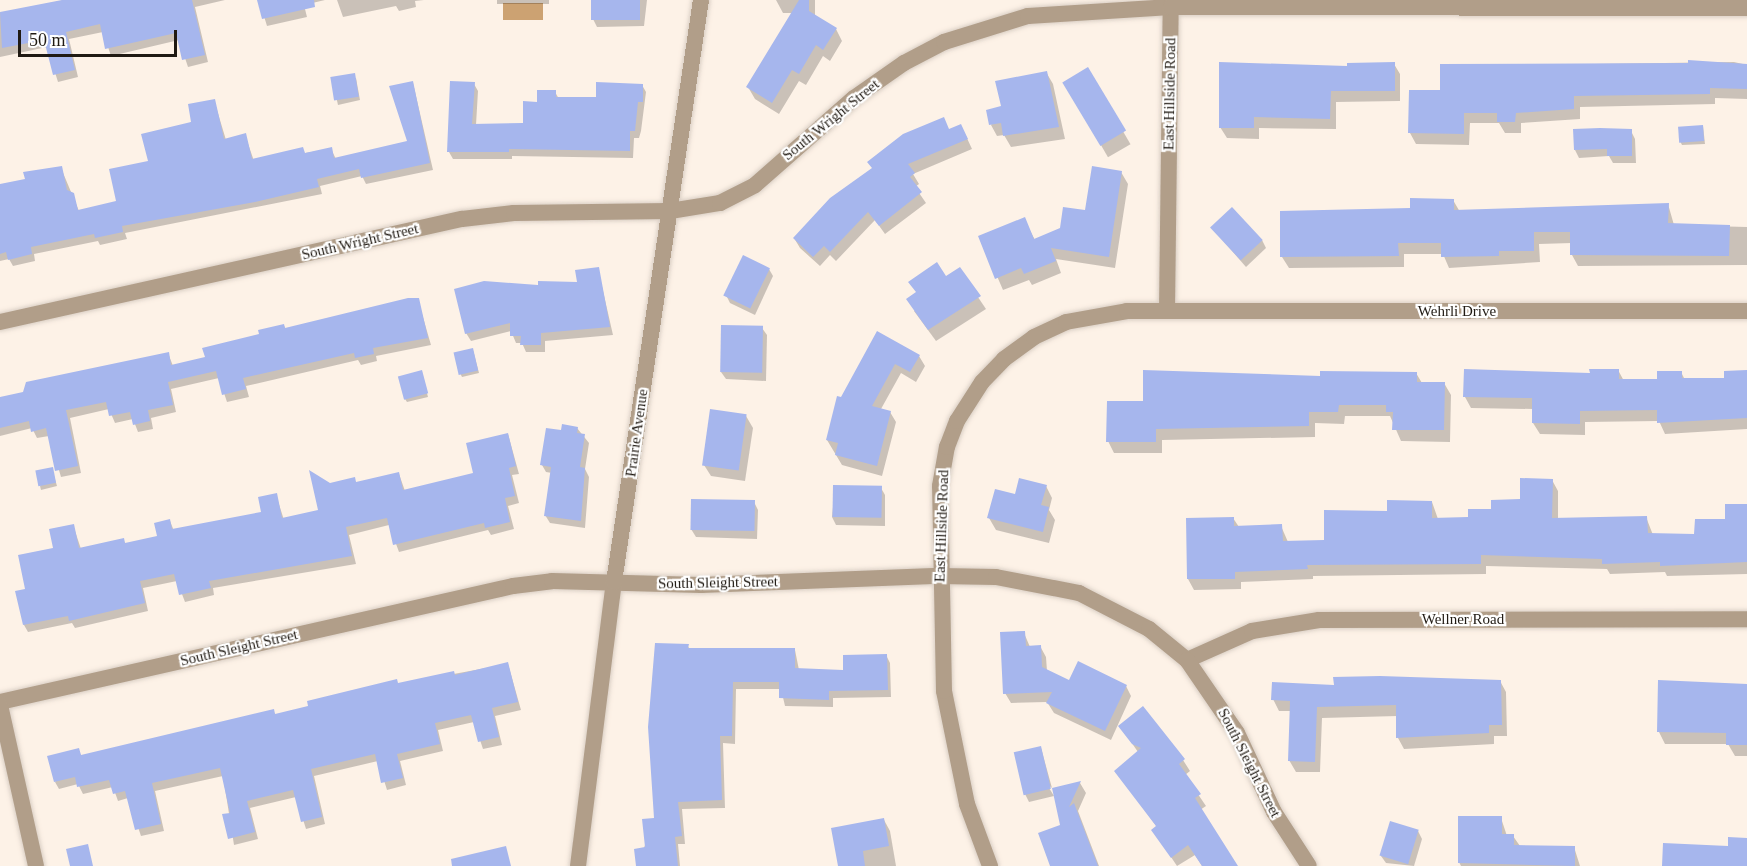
<!DOCTYPE html>
<html>
<head>
<meta charset="utf-8">
<style>
	body { margin:0 }
	#map { position:relative; width:1747px; height:866px; overflow:hidden; background:#fdf2e7; font-family:"Times New Roman",serif }
	div>[style] { position:absolute }
	.water>* { inset:0; background:#cca272; transform-origin:0 0 }
	.shadow>* { inset:0; background:#0003; transform-origin:0 0 }
	.building>* { inset:0; background:#a6b6ed; transform-origin:0 0 }
	.roads { filter:drop-shadow(0 0 2px #dacfc5) drop-shadow(0 0 2px #dacfc5) }
	.minor>* { height:16px; margin:-8px; padding:0 8px; transform-origin:8px; border-radius:8px; background:#b19e89 }
	span { translate:-50% -50%; white-space:nowrap; text-align:center; line-height:1.15; -webkit-text-stroke:4.5px #fff; paint-order:stroke }
	.street-label { font-size:15px; color:#201a13 }
	.scale { position:absolute; left:18px; top:30px; width:159px; height:27px; box-sizing:border-box; border:3px solid #201a13; border-top:0; padding-left:8px; font-size:18px; line-height:21px; white-space:nowrap; color:#201a13; -webkit-text-stroke:4px #fff; paint-order:stroke }
</style>
</head>
<body>
<div id="map">
	<div class="water">
		<i style="left:503px;top:3px;width:40px;height:17px"></i>
	</div>
	<div class="shadow">
		<i style="clip-path:polygon(65px 0,225px 0,195px 7px,208px 62px,188px 67px,179px 40px,111px 56px,103px 32px,69px 39px,78px 77px,58px 82px,47px 47px,0 57px,0 13px)"></i>
		<i style="clip-path:polygon(259px 0,325px 0,304px 5px,307px 17px,267px 26px)"></i>
		<i style="clip-path:polygon(337px 0,424px 0,415px 1px,416px 7px,399px 11px,396px 6px,343px 17px)"></i>
		<i style="left:497px;top:0;width:52px;height:4px"></i>
		<i style="clip-path:polygon(592px 0,647px 0,644px 26px,597px 27px,593px 19px)"></i>
		<i style="clip-path:polygon(815px 0,815px 16px,836px 29px,842px 41px,830px 61px,823px 56px,806px 85px,799px 81px,779px 114px,755px 99px,748px 87px,793px 13px,783px 13px,776px 0)"></i>
		<i style="clip-path:polygon(1734px 62px,1747px 65px,1747px 99px,1715px 98px,1715px 104px,1580px 107px,1580px 119px,1521px 123px,1521px 133px,1505px 133px,1499px 123px,1470px 123px,1469px 145px,1416px 144px,1410px 133px,1441px 92px,1442px 66px)"></i>
		<i style="clip-path:polygon(1394px 64px,1400px 74px,1400px 101px,1336px 102px,1336px 129px,1259px 128px,1259px 139px,1227px 138px,1220px 127px,1349px 68px)"></i>
		<i style="left:1087px;top:69px;width:87px;height:26px;rotate:60deg"></i>
		<i style="clip-path:polygon(1046px 72px,1053px 84px,1065px 139px,1011px 147px,1004px 135px,997px 136px,991px 125px,1002px 108px)"></i>
		<i style="clip-path:polygon(356px 78px,360px 100px,338px 105px,332px 79px)"></i>
		<i style="clip-path:polygon(413px 83px,433px 170px,366px 184px,362px 176px,320px 186px,322px 194px,125px 233px,127px 239px,100px 245px,98px 241px,34px 254px,35px 261px,13px 266px,9px 259px,0 261px,0 186px,27px 180px,25px 173px,61px 168px,79px 211px,118px 203px,149px 162px,214px 100px,226px 140px,245px 135px,254px 161px,331px 149px,336px 159px,409px 143px)"></i>
		<i style="clip-path:polygon(452px 83px,474px 84px,478px 91px,476px 125px,524px 125px,538px 103px,555px 92px,559px 99px,597px 99px,642px 85px,646px 92px,641px 131px,639px 138px,634px 138px,633px 158px,512px 156px,512px 159px,453px 159px,449px 152px)"></i>
		<i style="clip-path:polygon(1703px 126px,1705px 144px,1682px 145px,1680px 141px)"></i>
		<i style="clip-path:polygon(950px 131px,966px 136px,972px 149px,913px 174px,919px 184px,915px 187px,926px 203px,885px 234px,875px 220px,836px 261px,830px 255px,820px 266px,800px 248px,794px 238px)"></i>
		<i style="clip-path:polygon(1631px 131px,1635px 139px,1636px 163px,1613px 163px,1609px 156px,1579px 158px,1575px 150px)"></i>
		<i style="clip-path:polygon(1121px 172px,1128px 184px,1115px 268px,1056px 259px,1061px 273px,1032px 285px,1029px 280px,1003px 290px,980px 237px,1024px 219px,1035px 240px,1061px 229px,1086px 212px)"></i>
		<i style="clip-path:polygon(1453px 200px,1460px 212px,1668px 204px,1674px 225px,1747px 227px,1747px 265px,1578px 266px,1572px 255px,1572px 243px,1539px 244px,1540px 262px,1449px 268px,1443px 254px,1404px 254px,1404px 267px,1289px 268px,1282px 257px,1411px 209px)"></i>
		<i style="clip-path:polygon(1212px 228px,1262px 240px,1266px 248px,1246px 267px)"></i>
		<i style="clip-path:polygon(598px 269px,613px 335px,545px 341px,545px 352px,526px 352px,522px 343px,516px 343px,511px 331px,471px 341px,466px 333px,539px 286px,578px 283px)"></i>
		<i style="clip-path:polygon(769px 269px,773px 276px,755px 315px,730px 303px,726px 295px)"></i>
		<i style="clip-path:polygon(959px 269px,986px 309px,936px 341px,914px 311px)"></i>
		<i style="clip-path:polygon(418px 300px,431px 345px,376px 356px,377px 361px,361px 365px,358px 360px,246px 386px,249px 397px,227px 402px,219px 378px,171px 389px,176px 412px,151px 418px,153px 429px,138px 432px,133px 419px,115px 423px,109px 409px,70px 418px,81px 473px,61px 477px,49px 436px,37px 438px,32px 428px,0 436px,0 399px,168px 353px,173px 366px,206px 358px,284px 326px,286px 329px)"></i>
		<i style="clip-path:polygon(762px 328px,767px 335px,766px 381px,726px 379px,721px 372px)"></i>
		<i style="clip-path:polygon(878px 333px,919px 356px,925px 366px,916px 382px,901px 373px,881px 409px,890px 412px,896px 422px,882px 476px,842px 465px,827px 440px,842px 399px)"></i>
		<i style="clip-path:polygon(473px 350px,479px 373px,462px 377px,460px 373px)"></i>
		<i style="clip-path:polygon(1618px 370px,1624px 381px,1659px 380px,1681px 372px,1685px 380px,1726px 380px,1747px 372px,1747px 429px,1665px 434px,1659px 421px,1585px 422px,1585px 435px,1540px 434px,1533px 423px,1533px 409px,1471px 408px,1465px 397px)"></i>
		<i style="clip-path:polygon(421px 372px,428px 397px,407px 402px,405px 399px)"></i>
		<i style="clip-path:polygon(1416px 373px,1422px 383px,1444px 383px,1451px 395px,1450px 442px,1401px 441px,1390px 416px,1345px 416px,1344px 424px,1315px 423px,1315px 437px,1162px 440px,1162px 453px,1114px 453px,1108px 441px,1144px 402px,1321px 377px)"></i>
		<i style="clip-path:polygon(746px 416px,753px 428px,745px 481px,711px 476px,704px 465px)"></i>
		<i style="clip-path:polygon(577px 428px,589px 443px,585px 469px,589px 477px,585px 528px,550px 523px,545px 515px,552px 473px,546px 472px,542px 465px,562px 432px)"></i>
		<i style="clip-path:polygon(508px 434px,519px 474px,512px 475px,519px 503px,508px 506px,514px 529px,491px 535px,488px 530px,399px 552px,389px 525px,349px 535px,356px 564px,213px 588px,214px 595px,185px 602px,177px 581px,143px 588px,148px 611px,75px 628px,72px 623px,28px 632px,24px 625px,17px 592px,27px 590px,73px 525px,81px 549px,123px 540px,126px 544px,159px 538px,170px 521px,174px 531px,263px 513px,276px 495px,284px 520px,320px 511px,329px 484px,354px 479px,357px 484px,399px 474px,405px 491px,475px 474px)"></i>
		<i style="clip-path:polygon(52px 469px,57px 486px,41px 490px,40px 486px)"></i>
		<i style="clip-path:polygon(1552px 480px,1558px 491px,1558px 519px,1646px 517px,1653px 535px,1696px 536px,1747px 506px,1747px 574px,1667px 576px,1665px 572px,1610px 574px,1607px 569px,1486px 566px,1486px 574px,1313px 576px,1313px 579px,1241px 582px,1241px 589px,1194px 590px,1188px 579px,1187px 519px,1233px 518px,1239px 527px,1281px 526px,1288px 542px,1326px 541px,1389px 512px,1432px 502px,1438px 519px,1470px 519px,1521px 501px)"></i>
		<i style="clip-path:polygon(1046px 486px,1052px 498px,1049px 510px,1055px 520px,1049px 543px,996px 530px,989px 518px,1016px 496px)"></i>
		<i style="clip-path:polygon(835px 487px,881px 488px,885px 495px,885px 526px,836px 525px,832px 517px)"></i>
		<i style="clip-path:polygon(754px 502px,758px 510px,757px 539px,696px 537px,691px 529px)"></i>
		<i style="clip-path:polygon(1024px 633px,1030px 647px,1040px 646px,1046px 657px,1047px 671px,1070px 682px,1126px 686px,1131px 696px,1111px 740px,1054px 713px,1047px 702px,1011px 703px,1005px 693px)"></i>
		<i style="clip-path:polygon(688px 646px,690px 650px,795px 650px,799px 670px,845px 671px,886px 655px,890px 663px,891px 697px,833px 698px,833px 707px,785px 706px,781px 689px,736px 689px,735px 744px,723px 743px,725px 808px,682px 809px,685px 844px,678px 844px,680px 866px,637px 866px,655px 819px)"></i>
		<i style="clip-path:polygon(508px 664px,521px 710px,495px 716px,502px 745px,483px 749px,474px 722px,438px 730px,443px 751px,400px 761px,406px 785px,387px 790px,378px 761px,314px 776px,325px 824px,306px 829px,296px 797px,250px 808px,258px 839px,234px 845px,223px 776px,155px 791px,164px 831px,141px 836px,128px 798px,118px 801px,113px 787px,83px 794px,78px 784px,59px 789px,55px 782px,78px 750px,82px 757px,273px 711px,276px 715px,399px 684px)"></i>
		<i style="clip-path:polygon(1500px 681px,1506px 692px,1507px 736px,1494px 736px,1494px 744px,1404px 749px,1398px 738px,1398px 716px,1322px 718px,1320px 772px,1296px 772px,1289px 760px,1291px 711px,1279px 711px,1273px 699px,1335px 686px)"></i>
		<i style="clip-path:polygon(1659px 682px,1747px 685px,1747px 756px,1735px 756px,1728px 744px,1665px 744px,1659px 732px)"></i>
		<i style="clip-path:polygon(1120px 726px,1183px 760px,1190px 771px,1185px 775px,1206px 806px,1200px 810px,1236px 866px,1202px 866px,1195px 855px,1177px 866px,1153px 830px,1157px 827px,1116px 771px,1138px 752px)"></i>
		<i style="clip-path:polygon(1041px 748px,1052px 788px,1046px 783px,1054px 796px,1029px 802px,1025px 794px)"></i>
		<i style="clip-path:polygon(1080px 783px,1086px 793px,1078px 811px,1099px 866px,1052px 866px,1062px 826px,1053px 789px)"></i>
		<i style="clip-path:polygon(1501px 818px,1507px 836px,1513px 836px,1520px 846px,1574px 847px,1580px 866px,1461px 866px,1459px 862px)"></i>
		<i style="clip-path:polygon(884px 820px,890px 831px,896px 866px,840px 866px)"></i>
		<i style="clip-path:polygon(1418px 831px,1422px 839px,1414px 866px,1386px 863px,1381px 856px)"></i>
	</div>
	<div class="building">
		<i style="clip-path:polygon(62px 0,192px 0,205px 55px,182px 60px,176px 33px,105px 49px,100px 24px,66px 32px,75px 70px,53px 75px,44px 40px,2px 48px,0 12px)"></i>
		<i style="clip-path:polygon(257px 0,314px 0,315px 7px,262px 19px)"></i>
		<i style="left:591px;top:0;width:49px;height:20px"></i>
		<i style="clip-path:polygon(799px 0,809px 0,809px 11px,837px 28px,823px 50px,816px 45px,799px 74px,792px 70px,772px 103px,746px 87px)"></i>
		<i style="clip-path:polygon(1688px 60px,1747px 64px,1747px 89px,1710px 88px,1710px 94px,1574px 96px,1574px 109px,1516px 113px,1515px 122px,1497px 122px,1497px 113px,1464px 113px,1464px 134px,1408px 133px,1409px 90px,1440px 90px,1440px 64px,1688px 63px)"></i>
		<i style="clip-path:polygon(1219px 62px,1347px 66px,1347px 63px,1395px 62px,1395px 91px,1331px 91px,1330px 119px,1254px 117px,1254px 128px,1219px 128px)"></i>
		<i style="left:1088px;top:67px;width:74px;height:30px;rotate:59deg"></i>
		<i style="clip-path:polygon(1047px 71px,1059px 127px,1003px 136px,1001px 123px,989px 125px,986px 110px,1001px 106px,995px 81px)"></i>
		<i style="left:355px;top:73px;width:24px;height:25px;rotate:81deg"></i>
		<i style="clip-path:polygon(413px 81px,430px 163px,361px 178px,359px 169px,317px 179px,319px 187px,255px 202px,122px 226px,123px 232px,95px 238px,94px 234px,31px 247px,32px 254px,8px 260px,6px 252px,0 254px,0 184px,25px 179px,23px 172px,62px 166px,67px 190px,74px 193px,78px 210px,116px 201px,109px 169px,148px 161px,141px 134px,191px 122px,188px 104px,215px 99px,224px 139px,246px 133px,252px 159px,303px 147px,305px 153px,332px 147px,334px 158px,407px 141px,389px 86px)"></i>
		<i style="clip-path:polygon(450px 81px,475px 82px,472px 124px,523px 123px,523px 101px,537px 102px,537px 90px,556px 90px,556px 97px,596px 97px,596px 82px,643px 84px,643px 102px,638px 102px,635px 131px,630px 131px,630px 151px,509px 149px,509px 152px,447px 152px)"></i>
		<i style="clip-path:polygon(944px 117px,949px 129px,961px 124px,968px 139px,908px 164px,915px 173px,910px 177px,922px 192px,879px 226px,868px 212px,830px 252px,824px 246px,813px 257px,793px 238px,830px 198px,872px 168px,867px 162px,903px 134px)"></i>
		<i style="left:1703px;top:125px;width:16px;height:25px;rotate:86deg"></i>
		<i style="clip-path:polygon(1600px 128px,1632px 129px,1632px 156px,1607px 156px,1607px 149px,1574px 150px,1573px 129px)"></i>
		<i style="clip-path:polygon(1092px 166px,1122px 171px,1109px 257px,1051px 248px,1056px 261px,1024px 274px,1021px 268px,995px 279px,978px 236px,1025px 217px,1034px 239px,1060px 228px,1063px 207px,1085px 210px)"></i>
		<i style="clip-path:polygon(1410px 198px,1454px 199px,1454px 210px,1669px 203px,1668px 223px,1730px 225px,1729px 256px,1570px 255px,1570px 232px,1534px 232px,1534px 251px,1499px 251px,1499px 256px,1441px 257px,1441px 243px,1398px 243px,1399px 256px,1280px 257px,1280px 211px,1410px 208px)"></i>
		<i style="left:1232px;top:207px;width:45px;height:30px;rotate:47deg"></i>
		<i style="left:743px;top:255px;width:30px;height:45px;rotate:26deg"></i>
		<i style="clip-path:polygon(937px 262px,946px 276px,960px 267px,981px 296px,928px 330px,906px 299px,916px 292px,908px 282px)"></i>
		<i style="clip-path:polygon(599px 267px,610px 327px,541px 333px,541px 345px,520px 345px,521px 336px,510px 336px,510px 323px,465px 334px,454px 289px,484px 281px,538px 285px,538px 281px,577px 282px,575px 270px)"></i>
		<i style="clip-path:polygon(408px 298px,419px 298px,428px 338px,373px 348px,374px 354px,355px 358px,354px 353px,243px 378px,246px 389px,222px 395px,216px 371px,168px 382px,173px 405px,148px 410px,150px 421px,133px 425px,130px 412px,109px 416px,106px 402px,66px 410px,78px 466px,55px 471px,46px 428px,31px 432px,29px 421px,0 428px,0 397px,23px 392px,26px 382px,169px 352px,171px 365px,205px 357px,202px 348px,259px 334px,258px 330px,284px 324px,285px 328px)"></i>
		<i style="left:721px;top:325px;width:42px;height:47px;rotate:1deg"></i>
		<i style="clip-path:polygon(877px 331px,920px 355px,910px 372px,895px 364px,872px 406px,891px 411px,877px 466px,835px 455px,838px 443px,826px 440px,837px 396px,841px 397px)"></i>
		<i style="left:473px;top:348px;width:23px;height:20px;rotate:77deg"></i>
		<i style="clip-path:polygon(1464px 369px,1590px 373px,1589px 369px,1619px 369px,1619px 379px,1657px 379px,1657px 371px,1682px 371px,1682px 378px,1724px 378px,1724px 371px,1747px 370px,1747px 418px,1657px 423px,1657px 410px,1580px 411px,1580px 424px,1532px 423px,1532px 398px,1463px 397px)"></i>
		<i style="left:422px;top:370px;width:24px;height:25px;rotate:75deg"></i>
		<i style="clip-path:polygon(1143px 370px,1320px 376px,1320px 371px,1417px 372px,1417px 382px,1445px 382px,1444px 430px,1392px 430px,1393px 412px,1386px 412px,1386px 405px,1339px 405px,1338px 412px,1309px 412px,1309px 426px,1156px 429px,1156px 442px,1106px 442px,1107px 401px,1143px 401px)"></i>
		<i style="left:710px;top:409px;width:37px;height:57px;rotate:8deg"></i>
		<i style="clip-path:polygon(562px 424px,578px 427px,577px 433px,585px 434px,580px 467px,585px 468px,581px 521px,544px 516px,551px 467px,540px 465px,546px 428px,561px 430px)"></i>
		<i style="clip-path:polygon(508px 433px,516px 466px,509px 468px,515px 496px,505px 498px,510px 522px,485px 528px,484px 523px,393px 545px,387px 518px,346px 527px,352px 556px,209px 581px,211px 588px,179px 595px,174px 574px,140px 581px,145px 603px,69px 621px,68px 616px,23px 625px,15px 591px,25px 589px,18px 555px,53px 548px,49px 529px,74px 524px,79px 548px,124px 538px,125px 543px,157px 536px,154px 523px,170px 519px,172px 529px,261px 512px,258px 497px,277px 493px,282px 518px,318px 510px,309px 470px,330px 483px,355px 477px,356px 482px,399px 472px,403px 490px,473px 473px,466px 443px)"></i>
		<i style="left:53px;top:467px;width:16px;height:18px;rotate:79deg"></i>
		<i style="clip-path:polygon(1019px 478px,1047px 485px,1041px 505px,1049px 507px,1043px 532px,987px 518px,995px 489px,1015px 494px)"></i>
		<i style="clip-path:polygon(1520px 478px,1553px 479px,1552px 518px,1647px 516px,1648px 533px,1694px 534px,1695px 519px,1725px 519px,1725px 504px,1747px 504px,1747px 562px,1660px 566px,1660px 562px,1602px 564px,1602px 559px,1481px 555px,1481px 564px,1307px 565px,1308px 569px,1235px 572px,1235px 579px,1187px 579px,1186px 518px,1234px 517px,1234px 526px,1282px 524px,1283px 541px,1324px 540px,1324px 510px,1387px 511px,1387px 500px,1432px 501px,1432px 518px,1468px 517px,1468px 509px,1491px 509px,1491px 500px,1520px 499px)"></i>
		<i style="left:833px;top:485px;width:49px;height:32px;rotate:1deg"></i>
		<i style="left:691px;top:499px;width:64px;height:31px;rotate:1deg"></i>
		<i style="clip-path:polygon(1025px 631px,1026px 646px,1041px 645px,1042px 667px,1069px 680px,1078px 661px,1127px 685px,1105px 731px,1046px 703px,1052px 692px,1003px 694px,1000px 632px)"></i>
		<i style="clip-path:polygon(655px 643px,689px 644px,688px 648px,795px 648px,795px 668px,843px 670px,843px 655px,887px 654px,888px 690px,829px 691px,829px 700px,779px 698px,779px 682px,733px 682px,732px 736px,720px 736px,722px 800px,678px 802px,682px 836px,675px 837px,678px 866px,636px 866px,634px 849px,645px 847px,642px 819px,654px 818px,648px 727px)"></i>
		<i style="clip-path:polygon(508px 662px,518px 702px,492px 708px,499px 737px,478px 742px,471px 715px,435px 723px,440px 744px,397px 754px,403px 778px,381px 783px,375px 754px,311px 769px,322px 817px,301px 822px,293px 790px,247px 801px,255px 832px,228px 839px,222px 814px,230px 813px,220px 768px,152px 783px,161px 824px,135px 830px,125px 791px,113px 794px,109px 780px,77px 787px,75px 777px,54px 782px,47px 756px,79px 748px,81px 755px,274px 709px,275px 714px,308px 706px,307px 701px,397px 679px,398px 683px,454px 671px,455px 675px)"></i>
		<i style="clip-path:polygon(1380px 676px,1501px 680px,1502px 725px,1489px 725px,1489px 733px,1396px 738px,1396px 705px,1317px 707px,1315px 762px,1288px 761px,1290px 701px,1271px 700px,1272px 682px,1334px 685px,1333px 677px)"></i>
		<i style="clip-path:polygon(1658px 680px,1747px 684px,1747px 745px,1726px 745px,1726px 733px,1657px 732px)"></i>
		<i style="clip-path:polygon(1143px 706px,1185px 759px,1179px 764px,1201px 794px,1195px 798px,1238px 866px,1202px 866px,1188px 845px,1171px 858px,1151px 830px,1156px 826px,1114px 771px,1141px 748px,1132px 744px,1118px 726px)"></i>
		<i style="left:1041px;top:746px;width:44px;height:28px;rotate:77deg"></i>
		<i style="clip-path:polygon(1081px 781px,1069px 807px,1074px 803px,1098px 866px,1050px 866px,1038px 833px,1060px 825px,1052px 788px)"></i>
		<i style="clip-path:polygon(1458px 816px,1502px 816px,1502px 834px,1514px 834px,1514px 845px,1575px 846px,1575px 866px,1458px 863px)"></i>
		<i style="clip-path:polygon(884px 818px,889px 846px,863px 851px,865px 866px,838px 866px,831px 828px)"></i>
		<i style="left:1390px;top:821px;width:30px;height:36px;rotate:17deg"></i>
		<i style="clip-path:polygon(1728px 837px,1747px 838px,1747px 866px,1662px 866px,1663px 843px,1728px 846px)"></i>
		<i style="clip-path:polygon(88px 844px,93px 866px,70px 866px,66px 849px)"></i>
		<i style="clip-path:polygon(506px 846px,511px 866px,452px 866px,451px 859px)"></i>
	</div>
	<div class="roads">
		<div class="minor">
			<i style="left:1167px;top:310px;width:310px;rotate:-89.3deg"></i>
			<i style="left:0;top:322px;width:473px;rotate:-12.6deg"></i>
			<i style="left:462px;top:219px;width:52px;rotate:-6.6deg"></i>
			<i style="left:514px;top:213px;width:156px;rotate:-0.7deg"></i>
			<i style="left:670px;top:211px;width:51px;rotate:-9.1deg"></i>
			<i style="left:720px;top:203px;width:39px;rotate:-27deg"></i>
			<i style="left:755px;top:185px;width:132px;rotate:-41.3deg"></i>
			<i style="left:854px;top:98px;width:61px;rotate:-35deg"></i>
			<i style="left:904px;top:63px;width:45px;rotate:-27.7deg"></i>
			<i style="left:944px;top:42px;width:88px;rotate:-17.2deg"></i>
			<i style="left:1028px;top:16px;width:143px;rotate:-3.6deg"></i>
			<i style="left:1171px;top:7px;width:576px;rotate:0.1deg"></i>
			<i style="left:1187px;top:660px;width:71px;rotate:-24deg"></i>
			<i style="left:1252px;top:631px;width:68px;rotate:-9.3deg"></i>
			<i style="left:1319px;top:620px;width:428px;rotate:-0.1deg"></i>
			<i style="left:0;top:702px;width:526px;rotate:-12.74deg"></i>
			<i style="left:513px;top:586px;width:39px;rotate:-7deg"></i>
			<i style="left:552px;top:581px;width:149px;rotate:1.5deg"></i>
			<i style="left:701px;top:585px;width:239px;rotate:-2.2deg"></i>
			<i style="left:940px;top:576px;width:56px;rotate:1deg"></i>
			<i style="left:996px;top:577px;width:85px;rotate:10.9deg"></i>
			<i style="left:1079px;top:593px;width:79px;rotate:27.2deg"></i>
			<i style="left:1149px;top:629px;width:49px;rotate:39.2deg"></i>
			<i style="left:1187px;top:660px;width:88px;rotate:55.6deg"></i>
			<i style="left:1237px;top:733px;width:87px;rotate:64.9deg"></i>
			<i style="left:1274px;top:812px;width:64px;rotate:57.1deg"></i>
			<i style="left:0;top:705px;width:165px;rotate:77.4deg"></i>
			<i style="left:578px;top:866px;width:286px;rotate:-82.8deg"></i>
			<i style="left:614px;top:582px;width:588px;rotate:-81.5deg"></i>
			<i style="left:990px;top:866px;width:66px;rotate:-110.4deg"></i>
			<i style="left:967px;top:804px;width:115px;rotate:-101.5deg"></i>
			<i style="left:944px;top:691px;width:205px;rotate:-91.1deg"></i>
			<i style="left:940px;top:486px;width:40px;rotate:-80deg"></i>
			<i style="left:947px;top:447px;width:28px;rotate:-69deg"></i>
			<i style="left:957px;top:421px;width:46px;rotate:-57.3deg"></i>
			<i style="left:982px;top:382px;width:32px;rotate:-46deg"></i>
			<i style="left:1004px;top:359px;width:37px;rotate:-36deg"></i>
			<i style="left:1034px;top:337px;width:35px;rotate:-25deg"></i>
			<i style="left:1066px;top:322px;width:62px;rotate:-10.2deg"></i>
			<i style="left:1127px;top:311px;width:620px"></i>
		</div>
	</div>
	<div class="street-label">
		<span style="left:1170px;top:94px;rotate:-89deg">East Hillside Road</span>
		<span style="left:831px;top:120px;rotate:-39deg">South Wright Street</span>
		<span style="left:360px;top:242px;rotate:-13deg">South Wright Street</span>
		<span style="left:1457px;top:312px">Wehrli Drive</span>
		<span style="left:637px;top:433px;rotate:-82deg">Prairie Avenue</span>
		<span style="left:942px;top:526px;rotate:-88deg">East Hillside Road</span>
		<span style="left:718px;top:583px;rotate:-1deg">South Sleight Street</span>
		<span style="left:1463px;top:620px">Wellner Road</span>
		<span style="left:239px;top:648px;rotate:-13deg">South Sleight Street</span>
		<span style="left:1249px;top:763px;rotate:63deg">South Sleight Street</span>
	</div>
	<div class="scale">50 m</div>
</div>
</body>
</html>
